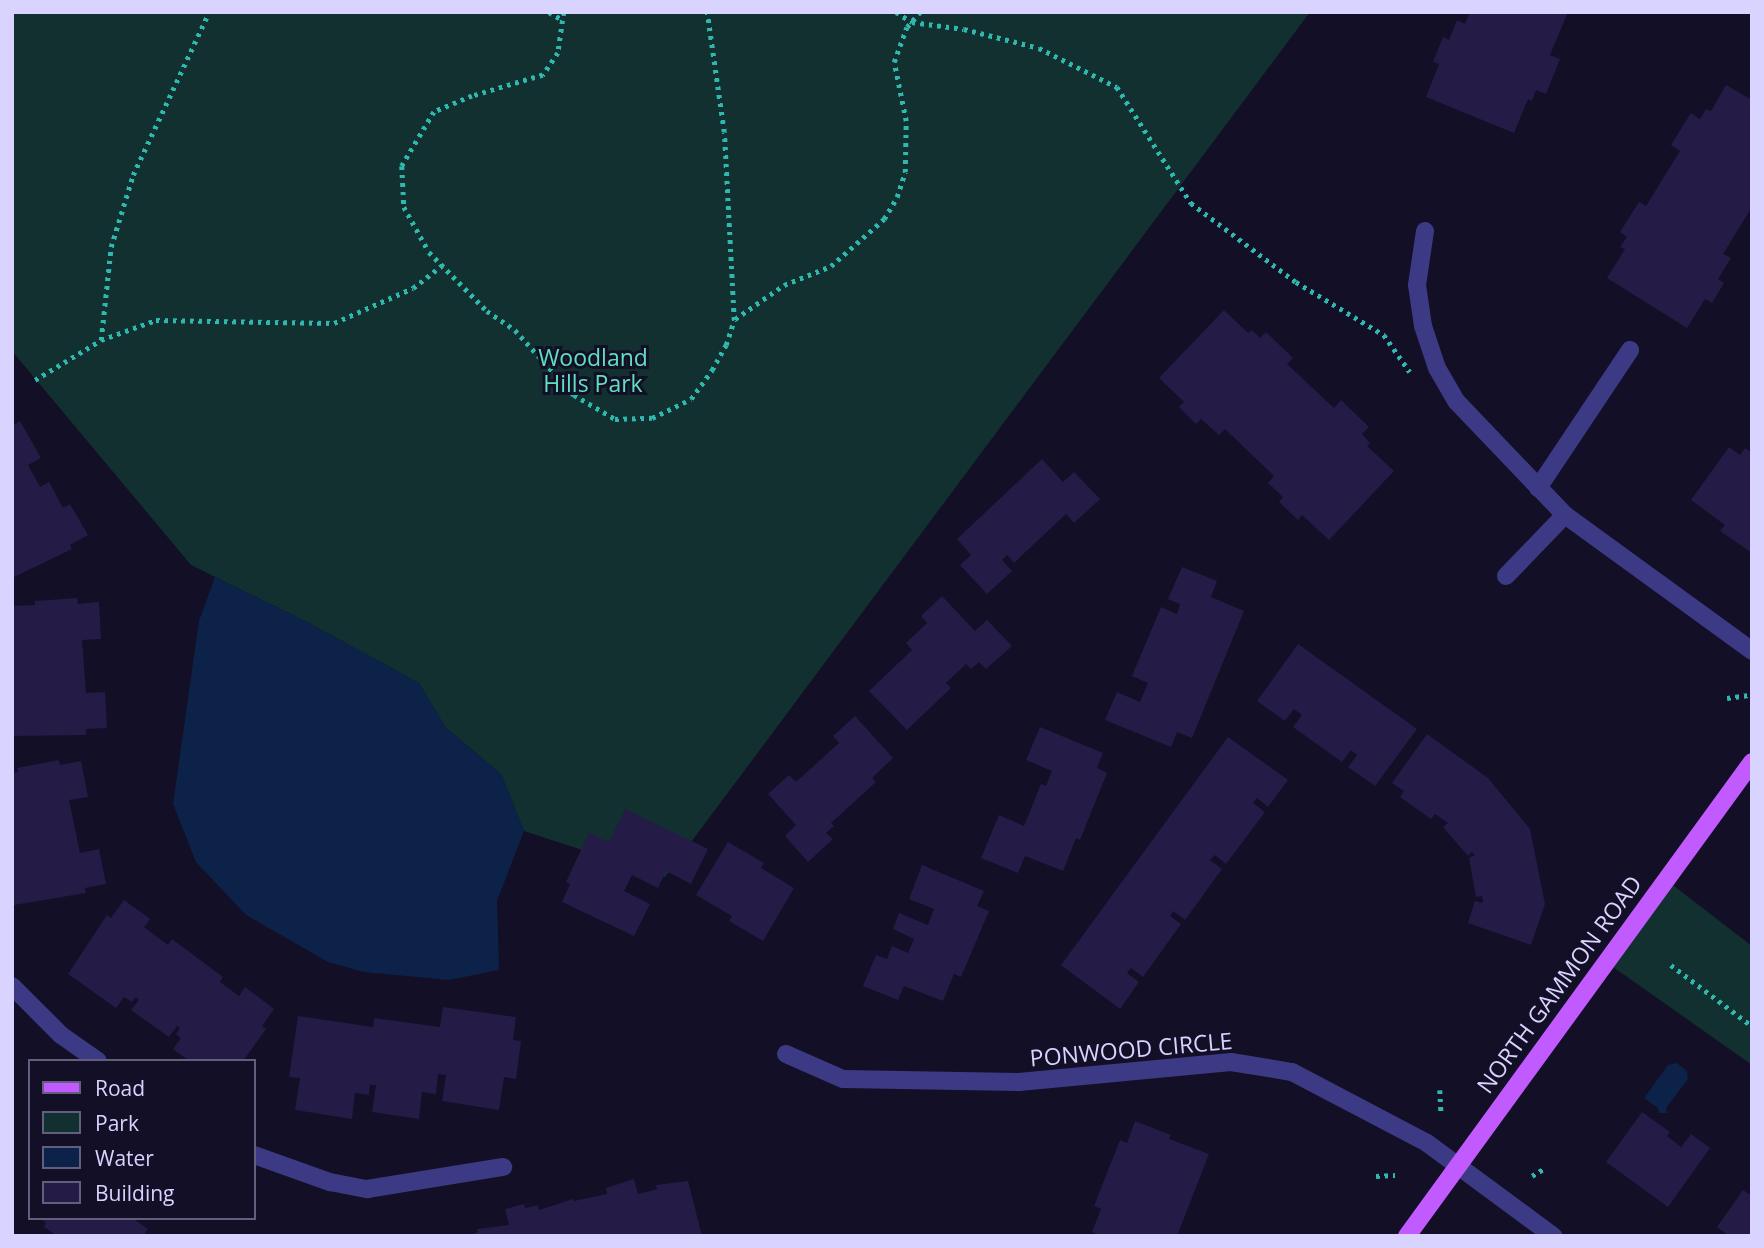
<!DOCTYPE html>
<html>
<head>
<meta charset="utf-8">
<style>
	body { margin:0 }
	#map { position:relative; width:1764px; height:1248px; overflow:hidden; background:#130f26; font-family:"Open Sans",sans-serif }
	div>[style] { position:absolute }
	.green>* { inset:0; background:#12302f }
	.water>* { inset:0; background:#0c2248 }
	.building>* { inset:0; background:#241b47 }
	.path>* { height:4.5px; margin-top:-2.25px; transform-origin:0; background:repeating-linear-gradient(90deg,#2fb8b0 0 3.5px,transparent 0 8.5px) }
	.minor>* { height:18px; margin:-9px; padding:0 9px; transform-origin:9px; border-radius:9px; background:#3d3a85 }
	.major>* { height:18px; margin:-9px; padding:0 9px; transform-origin:9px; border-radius:9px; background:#c25bff }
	span { translate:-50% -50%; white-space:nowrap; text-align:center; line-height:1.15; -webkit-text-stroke:6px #130f26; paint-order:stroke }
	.park-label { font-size:23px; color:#5fe0c0 }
	.street-label { font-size:23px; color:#d9d4ff }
	.frame { position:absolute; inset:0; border:14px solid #d9d4ff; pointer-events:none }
	.legend { position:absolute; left:28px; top:1059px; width:228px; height:161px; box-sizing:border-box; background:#130f26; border:2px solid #625e7d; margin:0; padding:9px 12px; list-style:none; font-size:21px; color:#d9d4ff }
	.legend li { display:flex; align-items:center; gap:14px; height:35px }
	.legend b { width:35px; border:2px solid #625e7d }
</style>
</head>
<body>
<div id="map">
	<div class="green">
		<i style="clip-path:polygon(12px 12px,1310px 12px,665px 877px,524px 831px,501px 774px,446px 728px,419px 683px,309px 623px,191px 565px,12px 351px)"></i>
		<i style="clip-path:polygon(1665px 879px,1752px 946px,1752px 1065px,1606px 962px)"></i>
	</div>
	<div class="water">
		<i style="clip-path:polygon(215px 577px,309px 623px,419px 683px,446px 728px,501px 774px,524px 831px,497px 901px,499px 970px,449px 980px,364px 972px,328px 962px,246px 915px,196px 862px,173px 804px,199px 621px)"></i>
		<i style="clip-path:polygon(1677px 1063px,1687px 1071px,1688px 1079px,1666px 1108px,1667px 1113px,1659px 1113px,1658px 1108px,1644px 1098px,1668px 1065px)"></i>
	</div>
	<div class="building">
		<i style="clip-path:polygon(1470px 12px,1568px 12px,1550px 55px,1560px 59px,1546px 94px,1536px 90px,1532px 101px,1528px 99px,1514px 133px,1426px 97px,1439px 64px,1433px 62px,1443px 37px,1449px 40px,1457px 20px,1465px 24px)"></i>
		<i style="clip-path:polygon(1726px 85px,1752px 100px,1752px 207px,1723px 254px,1731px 258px,1718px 279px,1724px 283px,1712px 303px,1705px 299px,1687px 328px,1607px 278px,1625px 249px,1620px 247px,1627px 237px,1620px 232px,1639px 202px,1646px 206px,1680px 151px,1671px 145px,1691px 113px,1700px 119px,1706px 109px,1711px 111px)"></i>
		<i style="clip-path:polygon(1224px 310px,1248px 333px,1252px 330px,1260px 338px,1266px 332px,1293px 358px,1287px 364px,1334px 408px,1341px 400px,1369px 427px,1362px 434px,1370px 443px,1367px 446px,1394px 471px,1329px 540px,1302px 515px,1298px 520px,1279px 502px,1283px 497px,1268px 483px,1274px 476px,1225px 429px,1219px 435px,1201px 419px,1196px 424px,1179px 407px,1184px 402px,1159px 378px)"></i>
		<i style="clip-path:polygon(20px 421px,41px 458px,28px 465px,40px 487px,49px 482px,63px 508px,70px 504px,88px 535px,70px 545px,72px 549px,12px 578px,12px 426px)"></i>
		<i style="clip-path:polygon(1729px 447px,1740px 455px,1745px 448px,1752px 453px,1752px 553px,1720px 531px,1725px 525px,1691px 500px)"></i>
		<i style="clip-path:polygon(1042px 459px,1063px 482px,1074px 472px,1100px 499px,1074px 523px,1066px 514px,1014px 563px,1007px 555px,1002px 560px,1012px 571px,987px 594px,960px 565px,971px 555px,957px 539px)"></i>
		<i style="clip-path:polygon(1182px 567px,1217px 581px,1211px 597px,1244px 611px,1192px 738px,1177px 732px,1171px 747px,1105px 720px,1117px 692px,1140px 702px,1148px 683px,1132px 676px,1161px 607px,1177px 614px,1180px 604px,1168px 599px)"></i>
		<i style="clip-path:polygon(942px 596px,975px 631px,987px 620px,1012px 646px,986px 669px,979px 662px,971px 669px,966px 664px,946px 683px,951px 688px,907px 730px,869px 691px,912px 650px,906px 643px,927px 623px,921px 616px)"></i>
		<i style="clip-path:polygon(77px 598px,78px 604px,99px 602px,101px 639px,82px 640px,86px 693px,105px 692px,107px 728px,86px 729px,86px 735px,13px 736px,12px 606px,35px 605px,35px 601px)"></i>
		<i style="clip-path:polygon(1298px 644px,1417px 729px,1375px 786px,1348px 767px,1357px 755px,1351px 750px,1342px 762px,1293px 727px,1302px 715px,1294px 709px,1285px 721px,1257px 701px)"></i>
		<i style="clip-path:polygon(855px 716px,893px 758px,872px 778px,876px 782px,831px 823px,834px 826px,826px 833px,833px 839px,808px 862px,785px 836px,796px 825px,768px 794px,789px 775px,796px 782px,839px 743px,833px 736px)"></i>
		<i style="clip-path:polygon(1040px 727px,1103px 753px,1097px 768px,1107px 773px,1080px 840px,1076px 838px,1063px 871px,1025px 856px,1018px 873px,981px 858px,999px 815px,1024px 826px,1041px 784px,1046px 786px,1052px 771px,1026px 760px)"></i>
		<i style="clip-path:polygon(1427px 734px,1488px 778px,1530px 829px,1545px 904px,1531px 945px,1468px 923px,1475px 901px,1482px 903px,1483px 900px,1482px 896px,1476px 897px,1469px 858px,1475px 855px,1472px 852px,1468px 856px,1443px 827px,1448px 823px,1435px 814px,1431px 819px,1400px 797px,1404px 791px,1392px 783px)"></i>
		<i style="clip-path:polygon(1228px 737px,1288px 780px,1268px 807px,1257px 798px,1253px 803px,1265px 812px,1226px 864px,1215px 855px,1210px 860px,1222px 869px,1185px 920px,1173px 911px,1170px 916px,1181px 924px,1143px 977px,1131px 968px,1127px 973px,1139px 982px,1120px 1009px,1061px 965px)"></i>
		<i style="clip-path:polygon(59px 760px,60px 765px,81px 761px,88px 797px,69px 800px,80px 853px,99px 849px,106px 884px,85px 888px,86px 893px,14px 905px,12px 773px,18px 772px,17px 768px)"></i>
		<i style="clip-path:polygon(625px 809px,708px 849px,691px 884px,666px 871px,658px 888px,632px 875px,624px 891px,650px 904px,634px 936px,562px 902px,570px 884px,566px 882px,589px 833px,609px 842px)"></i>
		<i style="clip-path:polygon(728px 842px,764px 863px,761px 868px,794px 888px,763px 941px,729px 921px,732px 916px,696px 895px)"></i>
		<i style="clip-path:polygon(922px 865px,984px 891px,977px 906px,989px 911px,961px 977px,954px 974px,943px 1001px,904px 986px,898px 1000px,863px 986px,876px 955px,887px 959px,892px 946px,908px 953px,914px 939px,893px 929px,899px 913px,928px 925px,934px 909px,909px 899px)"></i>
		<i style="clip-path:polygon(124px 900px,150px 919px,144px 927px,168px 945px,172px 939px,223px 977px,220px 982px,239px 996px,245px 987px,274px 1009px,262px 1026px,266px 1029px,243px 1061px,189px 1061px,173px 1049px,181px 1038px,176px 1034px,180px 1028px,177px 1026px,169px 1037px,131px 1010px,139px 1000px,136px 997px,132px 1002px,124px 997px,116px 1008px,68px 974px,107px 915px,111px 918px)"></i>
		<i style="clip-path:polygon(443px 1007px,516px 1017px,513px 1040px,521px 1041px,516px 1079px,504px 1077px,499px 1110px,442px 1101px,446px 1075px,438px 1074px,436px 1094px,422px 1092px,419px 1119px,372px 1112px,376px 1085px,370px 1085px,369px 1095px,355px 1093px,352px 1119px,295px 1110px,300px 1078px,289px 1077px,298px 1016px,373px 1027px,374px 1018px,440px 1027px)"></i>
		<i style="clip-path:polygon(1642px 1112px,1670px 1132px,1667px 1136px,1681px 1147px,1691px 1134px,1710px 1148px,1668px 1207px,1606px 1162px)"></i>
		<i style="clip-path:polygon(1135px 1121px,1171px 1135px,1169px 1139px,1209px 1154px,1177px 1236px,1102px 1236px,1092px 1232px,1101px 1209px,1094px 1206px,1120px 1140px,1127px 1143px)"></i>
		<i style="clip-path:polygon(634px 1179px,638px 1194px,657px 1189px,656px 1185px,688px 1181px,702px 1236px,468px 1236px,478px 1232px,477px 1229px,509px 1225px,505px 1209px,524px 1204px,525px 1208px,538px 1205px,539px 1210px,573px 1199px,574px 1201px,607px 1194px,606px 1188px)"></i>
		<i style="clip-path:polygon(1743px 1190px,1752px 1196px,1752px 1236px,1729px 1236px,1717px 1227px)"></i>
		<i style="clip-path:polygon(40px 1218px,132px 1218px,148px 1229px,143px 1236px,57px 1236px,44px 1227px,46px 1223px)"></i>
	</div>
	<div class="path">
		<i style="left:549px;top:12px;width:14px;rotate:30deg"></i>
		<i style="left:564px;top:12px;width:41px;rotate:98.3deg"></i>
		<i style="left:558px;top:53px;width:27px;rotate:124deg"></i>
		<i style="left:543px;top:75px;width:74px;rotate:163.5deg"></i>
		<i style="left:472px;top:96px;width:41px;rotate:157.2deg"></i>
		<i style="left:434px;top:112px;width:63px;rotate:120.7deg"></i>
		<i style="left:402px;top:166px;width:41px;rotate:87.2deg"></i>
		<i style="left:404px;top:207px;width:51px;rotate:60.9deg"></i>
		<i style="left:429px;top:252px;width:83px;rotate:45.5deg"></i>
		<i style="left:487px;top:311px;width:34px;rotate:34deg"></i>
		<i style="left:515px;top:330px;width:88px;rotate:47.8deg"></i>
		<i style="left:574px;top:395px;width:48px;rotate:30.3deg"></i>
		<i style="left:615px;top:419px;width:37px;rotate:-2deg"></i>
		<i style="left:652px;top:418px;width:43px;rotate:-26deg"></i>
		<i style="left:691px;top:399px;width:36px;rotate:-54deg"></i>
		<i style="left:712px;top:370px;width:29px;rotate:-61deg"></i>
		<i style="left:726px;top:345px;width:26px;rotate:-72deg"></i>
		<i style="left:734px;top:320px;width:188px;rotate:-93deg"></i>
		<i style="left:724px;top:132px;width:121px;rotate:-98.1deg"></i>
		<i style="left:896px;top:12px;width:19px;rotate:32deg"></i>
		<i style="left:912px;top:22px;width:52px;rotate:7.7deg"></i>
		<i style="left:964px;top:29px;width:77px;rotate:14.2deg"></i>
		<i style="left:1039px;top:48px;width:87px;rotate:26.6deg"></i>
		<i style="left:1117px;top:87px;width:138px;rotate:57.5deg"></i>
		<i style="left:1191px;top:203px;width:131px;rotate:37deg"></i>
		<i style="left:1296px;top:282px;width:103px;rotate:31.1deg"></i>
		<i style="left:1384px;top:335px;width:45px;rotate:54.9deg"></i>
		<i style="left:735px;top:319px;width:60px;rotate:-34.8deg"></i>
		<i style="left:784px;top:285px;width:51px;rotate:-22deg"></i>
		<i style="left:831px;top:266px;width:71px;rotate:-41.6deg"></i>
		<i style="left:884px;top:219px;width:26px;rotate:-59deg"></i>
		<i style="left:897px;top:197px;width:26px;rotate:-72deg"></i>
		<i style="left:905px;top:172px;width:51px;rotate:-88.9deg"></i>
		<i style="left:906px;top:121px;width:60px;rotate:-101.5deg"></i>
		<i style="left:894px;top:62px;width:37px;rotate:-70deg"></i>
		<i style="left:907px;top:27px;width:20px;rotate:-49deg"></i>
		<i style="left:101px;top:340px;width:59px;rotate:-20deg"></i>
		<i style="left:156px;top:320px;width:178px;rotate:1deg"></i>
		<i style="left:334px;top:323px;width:86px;rotate:-23.9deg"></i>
		<i style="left:413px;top:288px;width:37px;rotate:-38deg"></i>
		<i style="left:35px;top:380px;width:77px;rotate:-31.2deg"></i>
		<i style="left:101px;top:340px;width:94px;rotate:-83.9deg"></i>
		<i style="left:111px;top:247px;width:75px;rotate:-73deg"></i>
		<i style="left:133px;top:175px;width:180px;rotate:-65deg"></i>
		<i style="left:1727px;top:698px;width:22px;rotate:-8deg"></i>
		<i style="left:1671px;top:965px;width:101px;rotate:37deg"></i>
		<i style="left:1440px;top:1090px;width:22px;rotate:87deg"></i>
		<i style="left:1376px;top:1176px;width:19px;rotate:-3deg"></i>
		<i style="left:1532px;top:1176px;width:15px;rotate:-32deg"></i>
	</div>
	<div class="minor">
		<i style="left:1425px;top:231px;width:55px;rotate:98.4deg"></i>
		<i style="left:1417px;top:285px;width:41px;rotate:81.7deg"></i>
		<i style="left:1423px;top:326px;width:44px;rotate:71.6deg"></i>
		<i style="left:1437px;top:368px;width:39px;rotate:60deg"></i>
		<i style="left:1457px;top:402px;width:156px;rotate:46.3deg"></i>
		<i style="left:1565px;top:515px;width:231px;rotate:36deg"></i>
		<i style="left:1538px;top:488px;width:166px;rotate:-56.3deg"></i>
		<i style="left:1506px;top:576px;width:85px;rotate:-46deg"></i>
		<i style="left:12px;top:986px;width:69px;rotate:45deg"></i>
		<i style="left:61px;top:1035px;width:45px;rotate:35.1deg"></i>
		<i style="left:786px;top:1054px;width:62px;rotate:23.7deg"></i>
		<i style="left:843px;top:1079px;width:176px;rotate:1deg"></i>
		<i style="left:1019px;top:1082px;width:213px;rotate:-5.4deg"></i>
		<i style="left:1231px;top:1062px;width:62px;rotate:9.3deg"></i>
		<i style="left:1292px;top:1072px;width:153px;rotate:27.7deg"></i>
		<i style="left:1427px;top:1143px;width:157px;rotate:36.4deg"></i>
		<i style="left:254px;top:1155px;width:81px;rotate:19.6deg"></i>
		<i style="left:330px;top:1182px;width:38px;rotate:11deg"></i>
		<i style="left:367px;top:1189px;width:138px;rotate:-9.2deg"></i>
	</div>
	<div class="major">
		<i style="left:1407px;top:1236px;width:586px;rotate:-53.95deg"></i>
	</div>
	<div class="park-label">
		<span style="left:593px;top:370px">Woodland<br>Hills Park</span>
	</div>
	<div class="street-label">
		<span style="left:1559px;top:984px;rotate:-54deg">NORTH GAMMON ROAD</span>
		<span style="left:1131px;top:1049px;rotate:-5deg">PONWOOD CIRCLE</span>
	</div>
	<div class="frame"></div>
	<ul class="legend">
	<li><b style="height:9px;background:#c25bff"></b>Road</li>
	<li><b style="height:19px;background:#12302f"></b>Park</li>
	<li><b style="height:19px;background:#0c2248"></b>Water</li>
	<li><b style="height:19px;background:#241b47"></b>Building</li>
	</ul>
</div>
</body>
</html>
